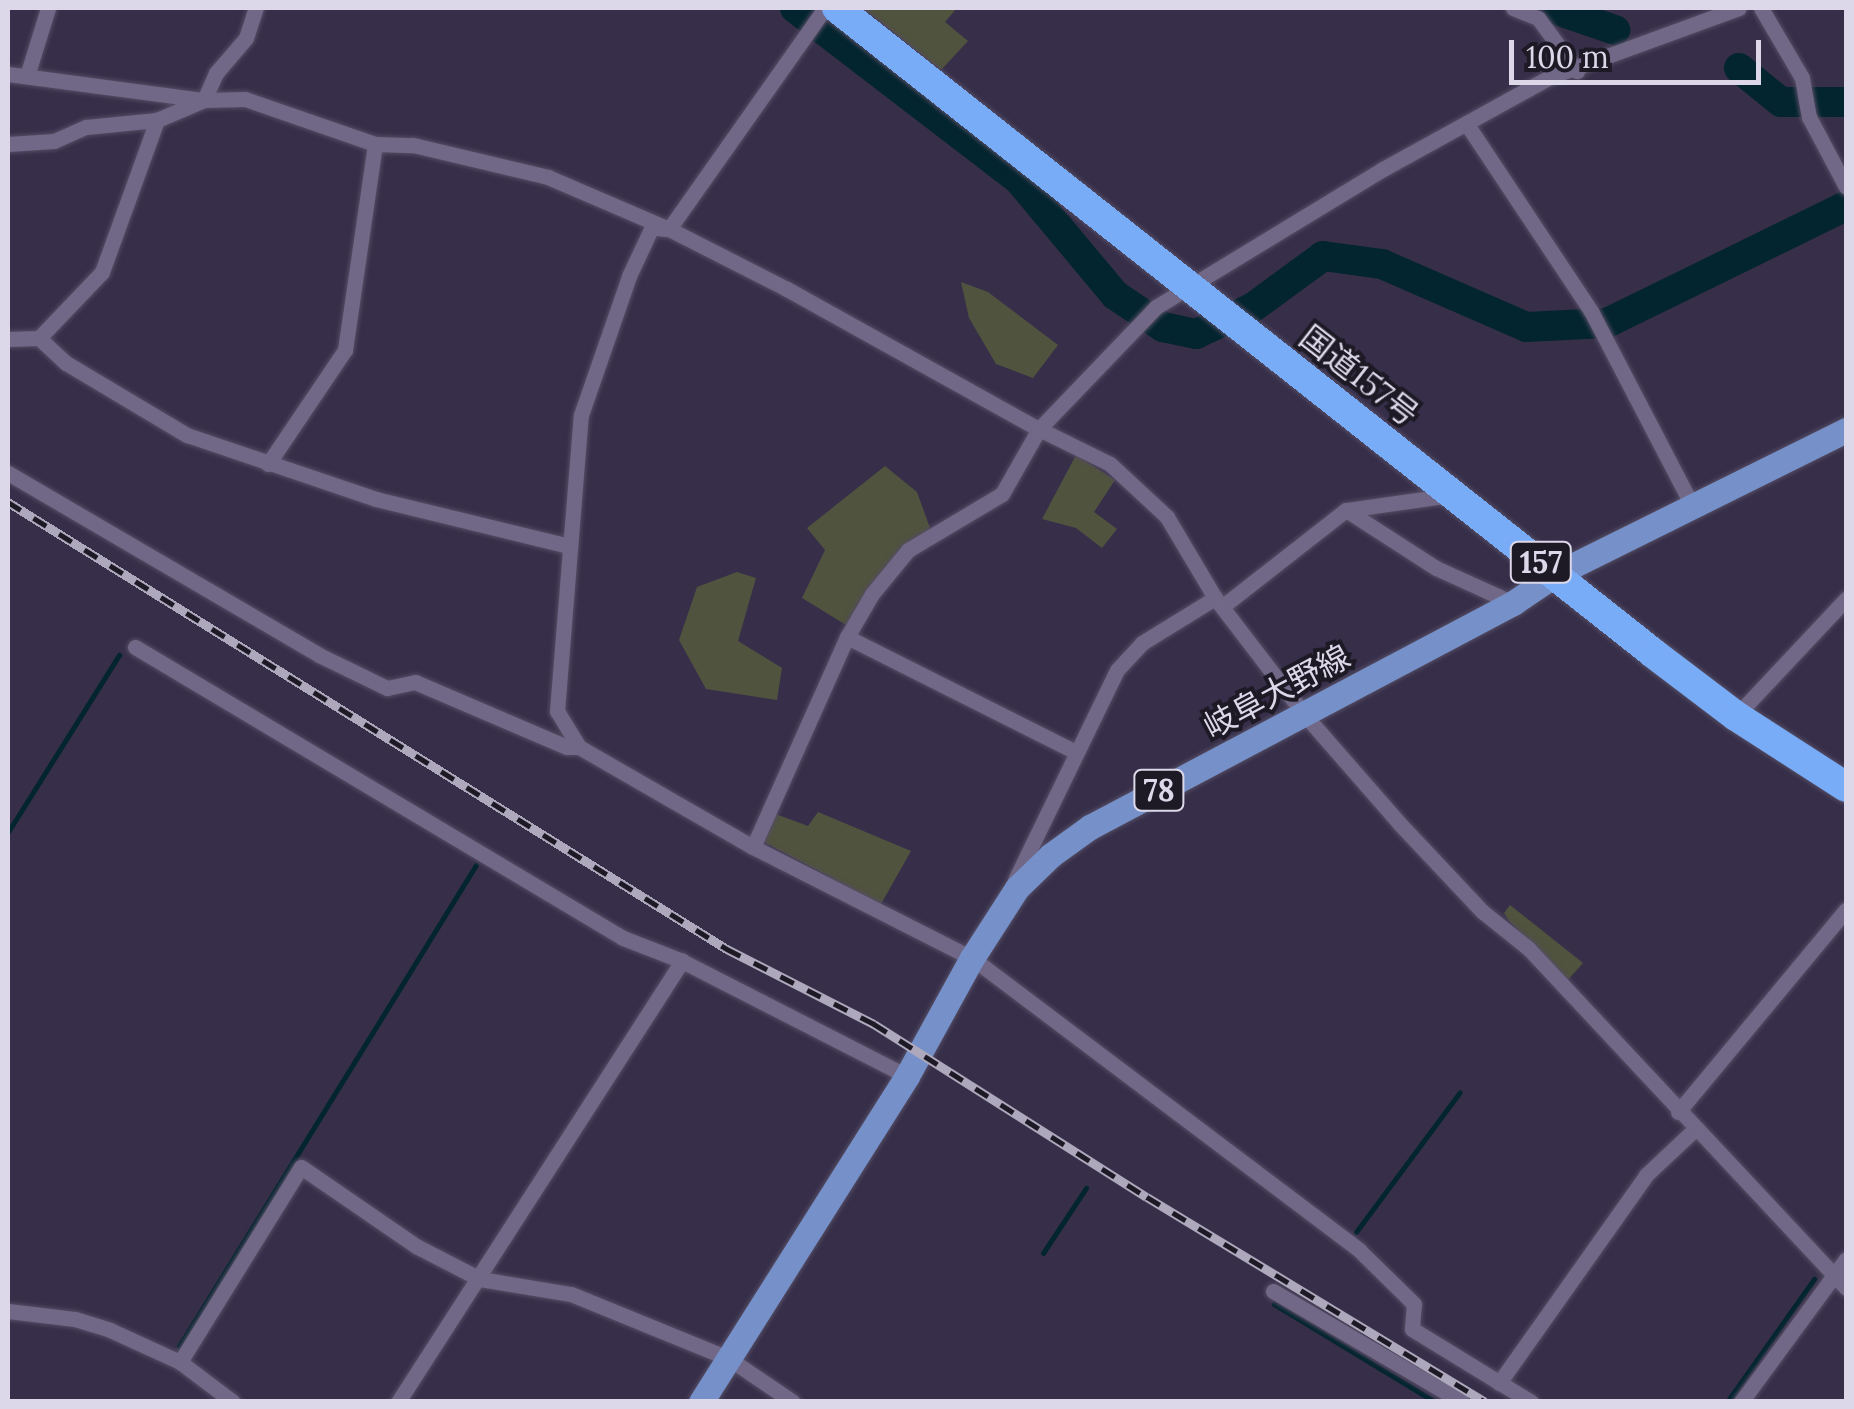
<!DOCTYPE html>
<html>
<head>
<meta charset="utf-8">
<style>
	body { margin:0 }
	#map { position:relative; width:1854px; height:1409px; overflow:hidden; background:#372f4a; font-family:Lora,"Noto Sans JP",serif }
	div>[style] { position:absolute }
	.green>* { inset:0; background:#50533d }
	.stream>* { height:5px; margin:-2.5px; padding:0 2.5px; transform-origin:2.5px; border-radius:2.5px; background:#032530 }
	.river>* { height:30px; margin:-15px; padding:0 15px; transform-origin:15px; border-radius:15px; background:#032530 }
	.roads { filter:drop-shadow(0 0 2px #544d64) drop-shadow(0 0 2px #544d64) }
	.street>* { height:15px; margin:-7.5px; padding:0 7.5px; transform-origin:7.5px; border-radius:7.5px; background:#716887 }
	.primary>* { height:25px; margin:-12.5px; padding:0 12.5px; transform-origin:12.5px; border-radius:12.5px; background:#7691ca }
	.highway>* { height:30px; margin:-15px; padding:0 15px; transform-origin:15px; border-radius:15px; background:#79acf6 }
	.rail>* { height:9px; margin-top:-4.5px; transform-origin:0; background:repeating-linear-gradient(90deg,#1d1a26 0 15px,#ada8bc 0 30px); box-sizing:border-box; border-block:2px solid #ada8bc }
	span { translate:-50% -50%; white-space:nowrap; text-align:center; line-height:1.15; -webkit-text-stroke:8px #1d1a26; paint-order:stroke }
	.shield-label span { padding:2px 8px; background:#1d1a26; border:2px solid; border-radius:8px; -webkit-text-stroke-width:0 }
	.shield-label { font-size:30px; color:#dcd8e9; font-weight:700 }
	.street-label { font-size:32px; color:#dcd8e9 }
	.frame { position:absolute; inset:0; border:10px solid #dcd8e9; pointer-events:none }
	.scale { position:absolute; left:1509px; top:40px; width:252px; height:45px; box-sizing:border-box; border:5px solid #dcd8e9; border-top:0; padding-left:12px; font-size:30px; line-height:35px; white-space:nowrap; color:#dcd8e9; -webkit-text-stroke:8px #1d1a26; paint-order:stroke }
</style>
</head>
<body>
<div id="map">
	<div class="green">
		<i style="clip-path:polygon(863px 8px,957px 8px,945px 22px,968px 41px,941px 70px)"></i>
		<i style="clip-path:polygon(961px 282px,988px 292px,1058px 345px,1033px 378px,996px 364px,969px 318px)"></i>
		<i style="clip-path:polygon(1076px 455px,1115px 480px,1094px 512px,1117px 529px,1102px 548px,1076px 528px,1042px 519px)"></i>
		<i style="clip-path:polygon(885px 466px,917px 492px,930px 528px,846px 625px,802px 598px,825px 550px,807px 528px)"></i>
		<i style="clip-path:polygon(737px 572px,756px 578px,738px 641px,782px 668px,777px 700px,706px 689px,679px 640px,697px 587px)"></i>
		<i style="clip-path:polygon(818px 812px,911px 851px,881px 904px,760px 840px,773px 813px,808px 826px)"></i>
		<i style="clip-path:polygon(1510px 905px,1583px 963px,1567px 981px,1509px 921px,1504px 913px)"></i>
	</div>
	<div class="stream">
		<i style="left:8px;top:832px;width:209px;rotate:-57.9deg"></i>
		<i style="left:1356px;top:1232px;width:174px;rotate:-53.4deg"></i>
		<i style="left:1043px;top:1253px;width:78px;rotate:-56.5deg"></i>
		<i style="left:1274px;top:1304px;width:188px;rotate:31.3deg"></i>
		<i style="left:179px;top:1346px;width:565px;rotate:-58.31deg"></i>
		<i style="left:1727px;top:1402px;width:151px;rotate:-54.7deg"></i>
	</div>
	<div class="river">
		<i style="left:795px;top:8px;width:282px;rotate:37.5deg"></i>
		<i style="left:1019px;top:180px;width:150px;rotate:50.1deg"></i>
		<i style="left:1115px;top:295px;width:58px;rotate:33.7deg"></i>
		<i style="left:1163px;top:327px;width:34px;rotate:12deg"></i>
		<i style="left:1196px;top:334px;width:62px;rotate:-24.9deg"></i>
		<i style="left:1252px;top:308px;width:88px;rotate:-36.2deg"></i>
		<i style="left:1323px;top:256px;width:60px;rotate:7.7deg"></i>
		<i style="left:1382px;top:264px;width:157px;rotate:23.6deg"></i>
		<i style="left:1526px;top:327px;width:81px;rotate:-2.8deg"></i>
		<i style="left:1607px;top:323px;width:266px;rotate:-26.1deg"></i>
		<i style="left:1551px;top:8px;width:68px;rotate:19deg"></i>
		<i style="left:1739px;top:68px;width:54px;rotate:39deg"></i>
		<i style="left:1781px;top:102px;width:65px"></i>
	</div>
	<div class="roads">
		<div class="street">
			<i style="left:1513px;top:8px;width:27px;rotate:22deg"></i>
			<i style="left:1538px;top:18px;width:66px;rotate:53.7deg"></i>
			<i style="left:1761px;top:8px;width:81px;rotate:59.6deg"></i>
			<i style="left:1802px;top:78px;width:40px;rotate:80deg"></i>
			<i style="left:1809px;top:117px;width:79px;rotate:62.1deg"></i>
			<i style="left:8px;top:74px;width:198px;rotate:7.6deg"></i>
			<i style="left:204px;top:100px;width:41px;rotate:-1.4deg"></i>
			<i style="left:245px;top:99px;width:138px;rotate:19.1deg"></i>
			<i style="left:375px;top:144px;width:38px;rotate:2deg"></i>
			<i style="left:413px;top:145px;width:139px;rotate:13.3deg"></i>
			<i style="left:548px;top:177px;width:132px;rotate:23.3deg"></i>
			<i style="left:669px;top:229px;width:132px;rotate:27deg"></i>
			<i style="left:787px;top:289px;width:288px;rotate:29.1deg"></i>
			<i style="left:1039px;top:429px;width:79px;rotate:26.2deg"></i>
			<i style="left:1110px;top:464px;width:78px;rotate:42.9deg"></i>
			<i style="left:1167px;top:517px;width:94px;rotate:59.3deg"></i>
			<i style="left:1215px;top:598px;width:146px;rotate:52.5deg"></i>
			<i style="left:1304px;top:714px;width:145px;rotate:48.9deg"></i>
			<i style="left:1399px;top:823px;width:122px;rotate:46.7deg"></i>
			<i style="left:1483px;top:912px;width:59px;rotate:38.8deg"></i>
			<i style="left:1529px;top:949px;width:464px;rotate:46.9deg"></i>
			<i style="left:27px;top:76px;width:71px;rotate:-72.8deg"></i>
			<i style="left:1466px;top:123px;width:228px;rotate:56.4deg"></i>
			<i style="left:1592px;top:313px;width:221px;rotate:62.5deg"></i>
			<i style="left:8px;top:144px;width:46px;rotate:-3.7deg"></i>
			<i style="left:54px;top:141px;width:35px;rotate:-24deg"></i>
			<i style="left:86px;top:127px;width:71px;rotate:-5.6deg"></i>
			<i style="left:157px;top:120px;width:51px;rotate:-23.1deg"></i>
			<i style="left:204px;top:100px;width:30px;rotate:-66deg"></i>
			<i style="left:216px;top:73px;width:46px;rotate:-49.4deg"></i>
			<i style="left:246px;top:38px;width:32px;rotate:-72deg"></i>
			<i style="left:669px;top:229px;width:271px;rotate:-54.8deg"></i>
			<i style="left:39px;top:338px;width:37px;rotate:43deg"></i>
			<i style="left:66px;top:363px;width:141px;rotate:30.8deg"></i>
			<i style="left:187px;top:435px;width:200px;rotate:18.7deg"></i>
			<i style="left:376px;top:499px;width:199px;rotate:13.7deg"></i>
			<i style="left:8px;top:339px;width:31px;rotate:-2deg"></i>
			<i style="left:39px;top:338px;width:91px;rotate:-46.3deg"></i>
			<i style="left:102px;top:272px;width:162px;rotate:-70.1deg"></i>
			<i style="left:268px;top:464px;width:138px;rotate:-56deg"></i>
			<i style="left:345px;top:350px;width:208px;rotate:-81.7deg"></i>
			<i style="left:8px;top:473px;width:360px;rotate:30.3deg"></i>
			<i style="left:319px;top:655px;width:76px;rotate:25.9deg"></i>
			<i style="left:387px;top:688px;width:29px;rotate:-12deg"></i>
			<i style="left:415px;top:682px;width:165px;rotate:23.2deg"></i>
			<i style="left:567px;top:747px;width:12px"></i>
			<i style="left:579px;top:747px;width:201px;rotate:29.9deg"></i>
			<i style="left:753px;top:847px;width:246px;rotate:26.9deg"></i>
			<i style="left:972px;top:958px;width:485px;rotate:37deg"></i>
			<i style="left:1359px;top:1250px;width:77px;rotate:44.5deg"></i>
			<i style="left:1414px;top:1304px;width:25px;rotate:95deg"></i>
			<i style="left:1412px;top:1329px;width:140px;rotate:31.5deg"></i>
			<i style="left:1346px;top:510px;width:107px;rotate:-8.1deg"></i>
			<i style="left:1223px;top:606px;width:156px;rotate:-38deg"></i>
			<i style="left:1346px;top:510px;width:107px;rotate:32.8deg"></i>
			<i style="left:1436px;top:568px;width:85px;rotate:24.4deg"></i>
			<i style="left:847px;top:637px;width:256px;rotate:26.7deg"></i>
			<i style="left:135px;top:647px;width:568px;rotate:30.81deg"></i>
			<i style="left:623px;top:938px;width:63px;rotate:21.3deg"></i>
			<i style="left:682px;top:961px;width:253px;rotate:27.1deg"></i>
			<i style="left:1736px;top:716px;width:161px;rotate:-46.8deg"></i>
			<i style="left:579px;top:747px;width:42px;rotate:-121.4deg"></i>
			<i style="left:557px;top:711px;width:297px;rotate:-85.4deg"></i>
			<i style="left:581px;top:415px;width:147px;rotate:-70.9deg"></i>
			<i style="left:629px;top:276px;width:54px;rotate:-64.9deg"></i>
			<i style="left:652px;top:227px;width:13px;rotate:9deg"></i>
			<i style="left:753px;top:847px;width:230px;rotate:-65.9deg"></i>
			<i style="left:847px;top:637px;width:50px;rotate:-59.8deg"></i>
			<i style="left:872px;top:594px;width:57px;rotate:-50.7deg"></i>
			<i style="left:908px;top:550px;width:109px;rotate:-30.8deg"></i>
			<i style="left:1002px;top:494px;width:75px;rotate:-60.4deg"></i>
			<i style="left:1039px;top:429px;width:169px;rotate:-46.2deg"></i>
			<i style="left:1156px;top:307px;width:266px;rotate:-31.3deg"></i>
			<i style="left:1383px;top:169px;width:191px;rotate:-28.9deg"></i>
			<i style="left:1550px;top:77px;width:201px;rotate:-20.1deg"></i>
			<i style="left:1015px;top:880px;width:233px;rotate:-64.1deg"></i>
			<i style="left:1117px;top:670px;width:37px;rotate:-47deg"></i>
			<i style="left:1142px;top:643px;width:86px;rotate:-31.7deg"></i>
			<i style="left:1678px;top:1112px;width:263px;rotate:-50.3deg"></i>
			<i style="left:1273px;top:1291px;width:219px;rotate:30.4deg"></i>
			<i style="left:8px;top:1311px;width:67px;rotate:6.8deg"></i>
			<i style="left:75px;top:1319px;width:37px;rotate:17deg"></i>
			<i style="left:110px;top:1330px;width:77px;rotate:24.6deg"></i>
			<i style="left:180px;top:1362px;width:66px;rotate:37deg"></i>
			<i style="left:180px;top:1362px;width:229px;rotate:-58.2deg"></i>
			<i style="left:301px;top:1167px;width:140px;rotate:34.5deg"></i>
			<i style="left:416px;top:1246px;width:72px;rotate:27.3deg"></i>
			<i style="left:480px;top:1279px;width:92px;rotate:9.4deg"></i>
			<i style="left:571px;top:1294px;width:170px;rotate:22.2deg"></i>
			<i style="left:728px;top:1358px;width:78px;rotate:34.1deg"></i>
			<i style="left:1499px;top:1383px;width:255px;rotate:-54.7deg"></i>
			<i style="left:1646px;top:1175px;width:66px;rotate:-43.2deg"></i>
			<i style="left:398px;top:1402px;width:525px;rotate:-57.22deg"></i>
			<i style="left:1741px;top:1402px;width:177px;rotate:-53.7deg"></i>
		</div>
		<div class="primary">
			<i style="left:701px;top:1402px;width:386px;rotate:-57.7deg"></i>
			<i style="left:907px;top:1076px;width:135px;rotate:-61.2deg"></i>
			<i style="left:972px;top:958px;width:83px;rotate:-57.3deg"></i>
			<i style="left:1017px;top:888px;width:47px;rotate:-44.1deg"></i>
			<i style="left:1051px;top:855px;width:48px;rotate:-35.7deg"></i>
			<i style="left:1090px;top:827px;width:479px;rotate:-27.9deg"></i>
			<i style="left:1513px;top:603px;width:52px;rotate:-34deg"></i>
			<i style="left:1556px;top:574px;width:324px;rotate:-26.4deg"></i>
		</div>
		<div class="highway">
			<i style="left:837px;top:8px;width:1040px;rotate:38.32deg"></i>
			<i style="left:1653px;top:653px;width:104px;rotate:37.2deg"></i>
			<i style="left:1736px;top:716px;width:131px;rotate:32.8deg"></i>
		</div>
	</div>
	<div class="rail">
		<i style="left:8px;top:502px;width:847px;rotate:31.87deg"></i>
		<i style="left:727px;top:949px;width:165px;rotate:27deg"></i>
		<i style="left:874px;top:1024px;width:323px;rotate:32.4deg"></i>
		<i style="left:1147px;top:1197px;width:395px;rotate:31.2deg"></i>
	</div>
	<div class="shield-label">
		<span style="left:1541px;top:562px">157</span>
		<span style="left:1159px;top:790px">78</span>
	</div>
	<div class="street-label">
		<span style="left:1359px;top:376px;rotate:38deg">国道157号</span>
		<span style="left:1277px;top:692px;rotate:-28deg">岐阜大野線</span>
	</div>
	<div class="frame"></div>
	<div class="scale">100 m</div>
</div>
</body>
</html>
